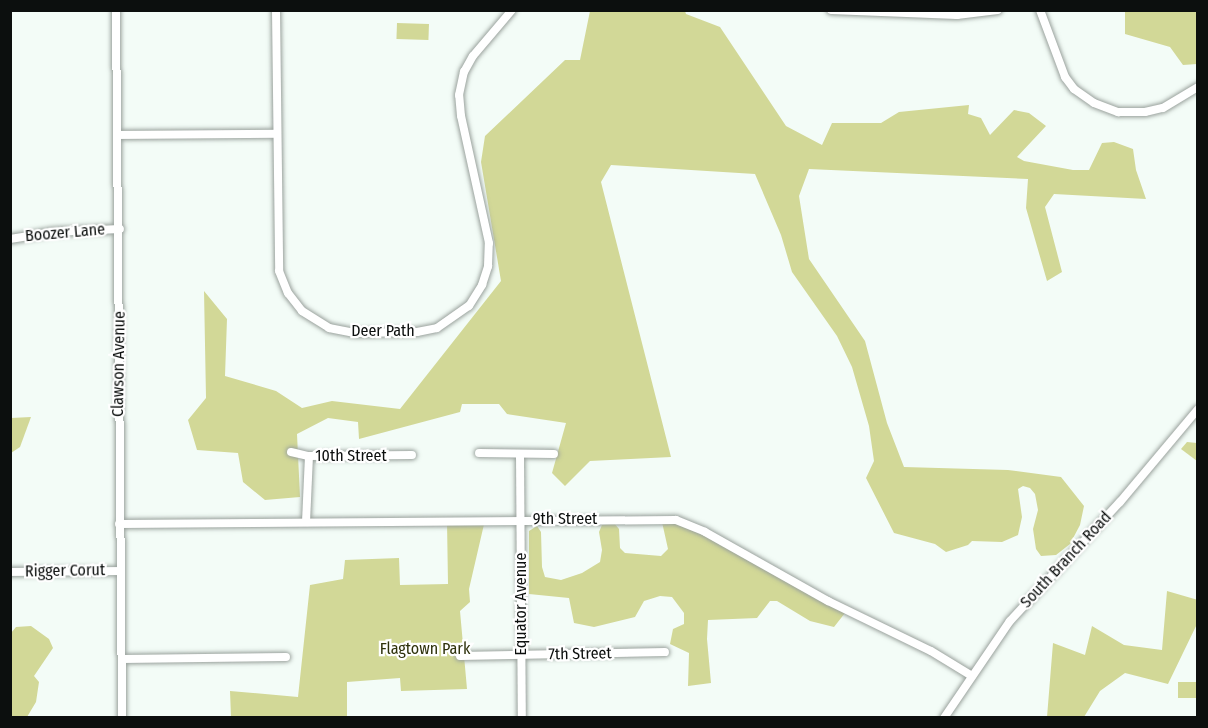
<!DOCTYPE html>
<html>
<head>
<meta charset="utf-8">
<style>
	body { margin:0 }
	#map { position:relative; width:1208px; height:728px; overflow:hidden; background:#f3fcf7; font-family:"Fira Sans Condensed",sans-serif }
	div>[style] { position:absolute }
	.green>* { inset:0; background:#d2d897; transform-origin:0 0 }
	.roads { filter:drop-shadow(0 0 2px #9aa29d) drop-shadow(0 0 2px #9aa29d) }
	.minor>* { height:8px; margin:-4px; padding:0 4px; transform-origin:4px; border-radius:4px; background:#fff }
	span { translate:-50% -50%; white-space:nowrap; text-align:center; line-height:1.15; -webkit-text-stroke:4.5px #fff; paint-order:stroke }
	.street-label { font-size:16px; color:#0c0f0e }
	.park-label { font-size:16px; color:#2e310b }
	.frame { position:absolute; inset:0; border:12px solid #0c0f0e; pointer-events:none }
</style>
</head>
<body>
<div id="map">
	<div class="green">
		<i style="clip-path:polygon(590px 11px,685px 11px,686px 14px,720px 27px,786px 126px,822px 145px,832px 123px,881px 123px,899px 112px,969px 105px,968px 114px,981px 118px,990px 135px,1014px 110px,1029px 113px,1046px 126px,1017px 157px,1024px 161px,1073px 170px,1089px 170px,1102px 143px,1114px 142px,1133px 149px,1136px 170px,1146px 199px,1054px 194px,1045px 207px,1062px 272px,1047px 281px,1026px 208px,1028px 179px,809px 169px,799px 196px,809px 259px,865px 341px,887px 423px,904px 467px,1008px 470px,1061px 477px,1084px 506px,1080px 525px,1070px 544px,1056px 555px,1041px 556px,1036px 549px,1033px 529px,1038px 510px,1035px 494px,1030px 488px,1023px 486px,1018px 489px,1022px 517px,1018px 535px,1002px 542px,972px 541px,968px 545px,946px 552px,935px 544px,894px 533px,866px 478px,874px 461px,869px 426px,852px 367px,837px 336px,792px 272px,781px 235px,755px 174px,611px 165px,601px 182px,671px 457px,590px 461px,565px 486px,552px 473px,566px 423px,507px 414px,499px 404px,462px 404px,460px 412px,359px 439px,358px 422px,328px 418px,297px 434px,300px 497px,265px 500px,243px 482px,238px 453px,197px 450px,188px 420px,206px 398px,204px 291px,227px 319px,225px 376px,276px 391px,302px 408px,332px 401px,400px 409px,501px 281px,481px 162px,485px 136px,565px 60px,580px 60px)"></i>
		<i style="clip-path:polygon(1125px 11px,1197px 11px,1197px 64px,1183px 65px,1170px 47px,1125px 34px)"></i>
		<i style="left:397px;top:23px;width:32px;height:16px;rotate:2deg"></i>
		<i style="clip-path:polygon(31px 417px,20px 447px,11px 453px,11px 418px)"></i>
		<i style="clip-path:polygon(1187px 442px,1197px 443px,1197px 461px,1181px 449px)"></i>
		<i style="clip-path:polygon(485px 520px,469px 589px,470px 602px,460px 611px,467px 689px,401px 691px,400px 678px,347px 682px,347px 718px,231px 717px,230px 691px,298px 697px,310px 585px,343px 579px,345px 560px,399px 558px,400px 585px,448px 584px,447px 522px)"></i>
		<i style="clip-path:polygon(662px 522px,689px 525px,845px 613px,834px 627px,810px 621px,777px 601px,770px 601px,757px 618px,708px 620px,707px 639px,711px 683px,688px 686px,689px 653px,670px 644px,673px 629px,684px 624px,684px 613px,672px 597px,660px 596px,644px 601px,635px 617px,594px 627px,574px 623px,569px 598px,529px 594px,529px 531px,537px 526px,541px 532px,542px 567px,545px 577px,561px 580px,582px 573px,600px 562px,602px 550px,599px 532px,602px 525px,614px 523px,619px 529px,620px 548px,625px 553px,661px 556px,668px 549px)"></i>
		<i style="clip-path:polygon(1167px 591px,1198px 600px,1197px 624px,1168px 684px,1125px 673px,1100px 691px,1084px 717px,1047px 717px,1053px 643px,1085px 655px,1092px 626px,1124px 645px,1162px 650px)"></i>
		<i style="clip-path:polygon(31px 626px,49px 639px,53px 648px,34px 676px,39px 682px,36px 702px,27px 717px,11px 717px,11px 633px,16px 627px)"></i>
		<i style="left:1178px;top:682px;width:19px;height:16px"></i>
	</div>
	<div class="roads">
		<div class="minor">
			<i style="left:116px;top:10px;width:708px;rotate:89.51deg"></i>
			<i style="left:276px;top:10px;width:261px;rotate:89.3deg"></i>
			<i style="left:279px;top:271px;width:24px;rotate:68deg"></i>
			<i style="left:288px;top:293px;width:23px;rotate:52deg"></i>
			<i style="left:302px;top:311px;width:32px;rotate:32deg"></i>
			<i style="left:329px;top:328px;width:26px;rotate:11deg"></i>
			<i style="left:355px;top:333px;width:62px;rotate:-0.9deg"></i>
			<i style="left:417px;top:332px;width:20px;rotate:-11deg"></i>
			<i style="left:437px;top:328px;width:39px;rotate:-35deg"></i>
			<i style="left:469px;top:306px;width:25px;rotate:-58deg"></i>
			<i style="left:482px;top:285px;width:20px;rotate:-72deg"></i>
			<i style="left:488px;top:266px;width:23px;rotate:-88deg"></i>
			<i style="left:489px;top:243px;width:130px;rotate:-102.4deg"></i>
			<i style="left:461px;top:116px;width:21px;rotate:-95deg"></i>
			<i style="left:459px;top:95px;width:24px;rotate:-78deg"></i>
			<i style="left:464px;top:72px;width:18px;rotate:-61deg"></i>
			<i style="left:473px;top:56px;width:60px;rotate:-49.7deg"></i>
			<i style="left:831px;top:10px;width:126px;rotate:2.3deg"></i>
			<i style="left:957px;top:15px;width:41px;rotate:-7deg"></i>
			<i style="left:1040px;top:10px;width:72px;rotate:69.5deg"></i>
			<i style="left:1065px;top:77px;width:15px;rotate:53deg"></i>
			<i style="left:1074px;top:89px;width:24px;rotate:35deg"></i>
			<i style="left:1094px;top:103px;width:26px;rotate:21deg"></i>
			<i style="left:1118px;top:112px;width:27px"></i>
			<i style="left:1145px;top:112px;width:18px;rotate:-13deg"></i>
			<i style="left:1163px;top:108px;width:41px;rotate:-31deg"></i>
			<i style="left:118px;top:135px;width:158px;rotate:-0.4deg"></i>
			<i style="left:10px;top:239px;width:44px;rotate:-9.2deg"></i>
			<i style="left:53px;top:232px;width:67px;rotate:-2.6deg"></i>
			<i style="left:291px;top:452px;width:18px;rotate:13deg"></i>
			<i style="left:309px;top:456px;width:103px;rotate:-0.6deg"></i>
			<i style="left:479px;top:453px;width:75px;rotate:0.8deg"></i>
			<i style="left:520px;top:454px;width:264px;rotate:89.6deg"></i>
			<i style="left:306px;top:522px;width:66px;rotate:-87.4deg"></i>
			<i style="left:119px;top:524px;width:557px;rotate:-0.41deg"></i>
			<i style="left:676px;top:520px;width:31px;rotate:22deg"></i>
			<i style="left:705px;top:532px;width:141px;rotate:29.3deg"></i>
			<i style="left:828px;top:601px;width:114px;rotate:25.9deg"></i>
			<i style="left:931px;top:651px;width:48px;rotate:31.4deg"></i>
			<i style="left:10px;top:572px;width:110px;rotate:-0.5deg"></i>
			<i style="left:460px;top:656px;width:205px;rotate:-1.1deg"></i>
			<i style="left:122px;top:659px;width:164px;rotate:-0.7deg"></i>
			<i style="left:944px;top:718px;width:117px;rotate:-55.8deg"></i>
			<i style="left:1010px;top:621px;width:162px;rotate:-47.3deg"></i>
			<i style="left:1120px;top:502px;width:121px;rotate:-50deg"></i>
		</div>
	</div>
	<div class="street-label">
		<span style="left:65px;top:233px;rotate:-5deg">Boozer Lane</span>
		<span style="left:383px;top:331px">Deer Path</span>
		<span style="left:119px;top:364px;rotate:-89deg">Clawson Avenue</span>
		<span style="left:351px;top:456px">10th Street</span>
		<span style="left:565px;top:519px">9th Street</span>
		<span style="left:1066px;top:560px;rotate:-47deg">South Branch Road</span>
		<span style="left:65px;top:571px;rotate:-1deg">Rigger Corut</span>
		<span style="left:521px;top:604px;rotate:-90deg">Equator Avenue</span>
		<span style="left:580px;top:654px;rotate:-1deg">7th Street</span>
	</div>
	<div class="park-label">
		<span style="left:425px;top:649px">Flagtown Park</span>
	</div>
	<div class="frame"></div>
</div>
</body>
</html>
